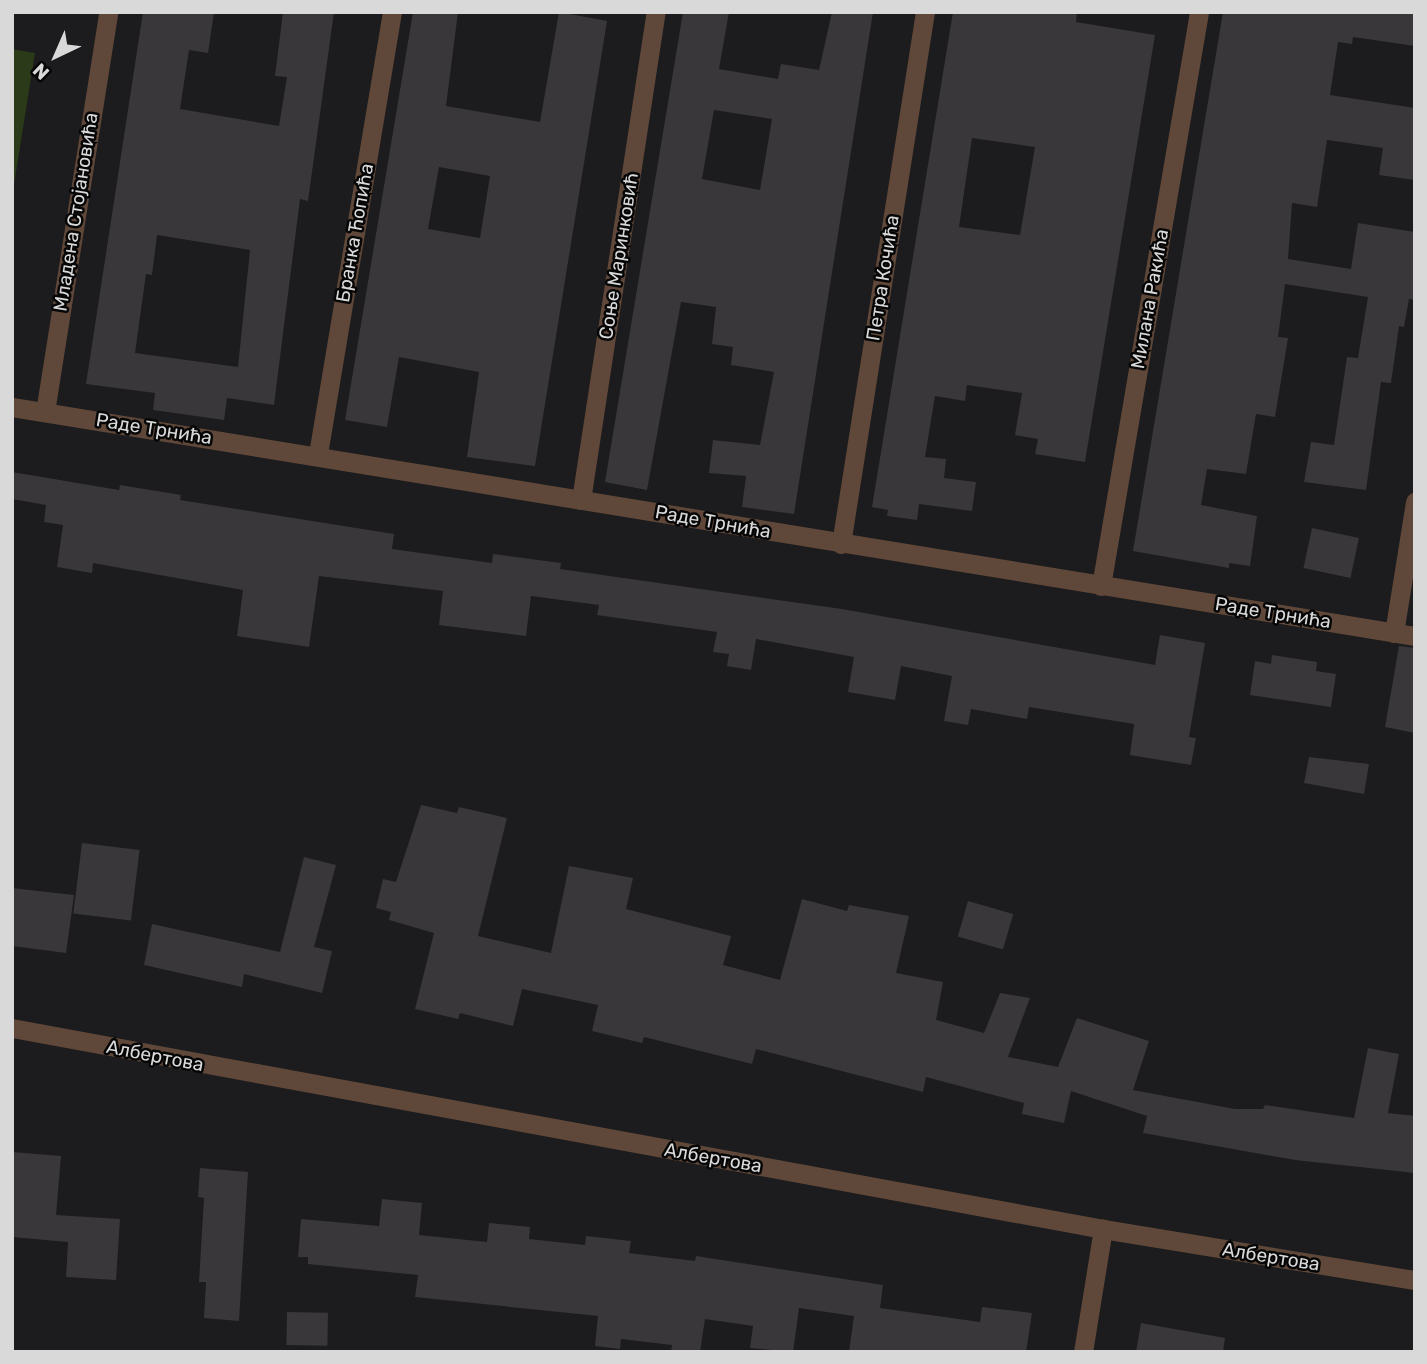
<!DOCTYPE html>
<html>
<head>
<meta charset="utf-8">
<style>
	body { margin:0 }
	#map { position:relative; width:1427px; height:1364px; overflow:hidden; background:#1c1b1d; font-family:Rubik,sans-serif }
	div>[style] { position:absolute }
	.green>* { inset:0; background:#2b3a18 }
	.building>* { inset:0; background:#393739; transform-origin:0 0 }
	.minor>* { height:19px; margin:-9.5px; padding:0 9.5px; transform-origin:9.5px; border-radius:9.5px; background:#5f4839 }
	span { translate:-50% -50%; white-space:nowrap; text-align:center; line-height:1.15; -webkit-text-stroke:5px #060607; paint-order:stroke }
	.street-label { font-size:19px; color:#dad9da }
	.frame { position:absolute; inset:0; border:14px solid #dad9da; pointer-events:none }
	.north { position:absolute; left:21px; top:21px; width:70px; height:70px; -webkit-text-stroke:5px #060607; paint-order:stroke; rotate:224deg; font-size:19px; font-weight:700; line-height:28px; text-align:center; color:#dad9da }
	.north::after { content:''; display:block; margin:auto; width:24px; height:32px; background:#dad9da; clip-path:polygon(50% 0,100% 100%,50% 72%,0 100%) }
</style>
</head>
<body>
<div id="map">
	<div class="green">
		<i style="clip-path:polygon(12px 49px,35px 53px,12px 197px)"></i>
	</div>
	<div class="building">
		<i style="clip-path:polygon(evenodd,143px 12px,214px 12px,208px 53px,189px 50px,180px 109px,279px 126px,287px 77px,275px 76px,283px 12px,334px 12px,308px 201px,300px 199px,274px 405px,227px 398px,224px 420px,153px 410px,155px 393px,86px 384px,143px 12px,157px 235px,250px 250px,238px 367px,135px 353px,146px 274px,152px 275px,157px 235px)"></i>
		<i style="clip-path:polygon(evenodd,413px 12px,458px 12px,446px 106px,540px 122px,559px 12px,607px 21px,535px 466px,467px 457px,479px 372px,399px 357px,387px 427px,345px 420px,413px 12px,439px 167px,490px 176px,480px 238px,428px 229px,439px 167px)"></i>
		<i style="clip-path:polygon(evenodd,683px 12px,729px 12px,719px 69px,778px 79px,781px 64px,819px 70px,832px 12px,873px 12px,794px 514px,742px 507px,746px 476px,709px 473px,713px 440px,760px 445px,774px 372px,731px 365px,733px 347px,712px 344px,716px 307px,681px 302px,647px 490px,605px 482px,683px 12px,714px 110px,772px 119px,760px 190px,702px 179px,714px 110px)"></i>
		<i style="clip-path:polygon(evenodd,953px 12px,1077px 12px,1076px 22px,1155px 35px,1085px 462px,1035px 454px,1038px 439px,1015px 435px,1022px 393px,967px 385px,965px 401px,935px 396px,925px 457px,946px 459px,944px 478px,976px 482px,972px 511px,919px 504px,917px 520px,887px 516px,888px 510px,872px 507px,953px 12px,972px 138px,1035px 147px,1020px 235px,959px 227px,972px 138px)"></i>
		<i style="clip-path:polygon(1223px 12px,1415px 12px,1415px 46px,1353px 37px,1352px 44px,1338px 42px,1330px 95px,1415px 108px,1415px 180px,1379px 175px,1383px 148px,1327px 140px,1317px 207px,1292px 203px,1288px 259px,1351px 269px,1358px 223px,1415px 232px,1415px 300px,1409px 299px,1404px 327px,1399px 326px,1391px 383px,1381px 382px,1366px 490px,1304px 482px,1311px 442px,1334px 445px,1347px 357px,1358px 358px,1368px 297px,1285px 284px,1278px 337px,1288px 338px,1275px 417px,1256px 414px,1246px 474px,1207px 469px,1201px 505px,1257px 516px,1250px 566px,1229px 563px,1229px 568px,1133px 551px)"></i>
		<i style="clip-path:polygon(12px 472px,119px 490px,120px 485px,181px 495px,180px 500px,394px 534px,392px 549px,492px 563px,493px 554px,561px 563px,560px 569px,842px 609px,1155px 665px,1160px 635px,1205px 643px,1189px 737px,1196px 738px,1191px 765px,1130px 755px,1134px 724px,1029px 707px,1027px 719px,971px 709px,968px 725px,944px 721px,952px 676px,901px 666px,895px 700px,848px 692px,854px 657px,756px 639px,751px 670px,727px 666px,729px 654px,713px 652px,717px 632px,597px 615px,599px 605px,531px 596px,526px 636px,439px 625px,443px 591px,319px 576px,309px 647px,237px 636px,243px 590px,93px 563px,92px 573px,57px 567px,63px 525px,44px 522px,46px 505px,12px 499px)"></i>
		<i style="left:1312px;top:528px;width:48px;height:41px;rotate:12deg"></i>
		<i style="clip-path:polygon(1399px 646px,1415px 648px,1415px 733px,1385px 727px)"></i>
		<i style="clip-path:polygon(1272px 655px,1317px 662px,1316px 671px,1336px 674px,1331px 707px,1250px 695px,1255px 661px,1271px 664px)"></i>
		<i style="clip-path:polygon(1309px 757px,1369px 764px,1364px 794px,1304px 783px)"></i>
		<i style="clip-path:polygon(421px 805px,457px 813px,459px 807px,507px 818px,478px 936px,551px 953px,569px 866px,633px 878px,626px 909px,731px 936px,723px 965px,780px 980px,802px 899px,847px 911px,849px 905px,909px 916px,896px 973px,943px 982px,936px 1020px,984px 1033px,1000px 993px,1030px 998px,1008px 1057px,1058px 1067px,1077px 1018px,1149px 1041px,1133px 1090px,1235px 1109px,1263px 1109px,1265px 1105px,1354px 1118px,1368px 1048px,1399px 1054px,1388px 1113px,1415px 1116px,1415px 1173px,1295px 1160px,1143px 1133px,1147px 1116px,1071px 1091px,1064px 1123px,1022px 1114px,1024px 1103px,926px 1077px,923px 1092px,756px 1049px,752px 1064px,644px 1037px,642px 1043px,592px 1031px,598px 1005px,522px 989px,513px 1026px,460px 1013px,458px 1019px,415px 1009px,434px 933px,389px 920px,391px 912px,376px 908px,383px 879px,396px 882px)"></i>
		<i style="left:82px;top:843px;width:58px;height:71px;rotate:7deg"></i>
		<i style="clip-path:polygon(304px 857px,336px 865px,314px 947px,332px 951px,322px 993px,244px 974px,242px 987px,144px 965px,152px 924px,280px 952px)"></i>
		<i style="clip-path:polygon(12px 888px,74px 895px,66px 953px,12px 946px)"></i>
		<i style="left:968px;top:901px;width:47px;height:37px;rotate:16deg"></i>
		<i style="clip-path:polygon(12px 1152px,61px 1156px,56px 1215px,120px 1219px,116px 1280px,66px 1277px,68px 1242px,12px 1237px)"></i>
		<i style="clip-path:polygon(200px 1168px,248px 1172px,239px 1321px,204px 1318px,206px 1282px,199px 1282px,204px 1198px,198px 1197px)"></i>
		<i style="clip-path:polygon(382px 1199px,422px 1203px,419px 1235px,487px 1242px,489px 1223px,530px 1227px,529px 1239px,585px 1245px,586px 1236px,631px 1241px,629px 1253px,695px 1261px,696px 1256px,883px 1285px,880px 1308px,980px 1322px,982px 1307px,1032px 1313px,1026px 1352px,849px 1352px,854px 1316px,799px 1308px,793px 1352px,750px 1348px,753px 1326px,705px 1319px,700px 1352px,671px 1352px,672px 1345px,621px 1339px,620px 1349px,595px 1346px,598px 1316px,415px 1297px,418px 1275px,308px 1264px,308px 1257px,298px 1257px,301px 1219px,379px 1226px)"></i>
		<i style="left:287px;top:1312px;width:41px;height:33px;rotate:1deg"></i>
		<i style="clip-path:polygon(1141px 1323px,1225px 1338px,1223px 1352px,1136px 1352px)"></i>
	</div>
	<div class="minor">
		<i style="left:12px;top:407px;width:1422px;rotate:9.27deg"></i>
		<i style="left:45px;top:412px;width:405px;rotate:-81deg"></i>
		<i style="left:318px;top:454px;width:448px;rotate:-80.5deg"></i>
		<i style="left:581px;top:500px;width:494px;rotate:-81.3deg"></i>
		<i style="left:841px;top:544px;width:539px;rotate:-81.03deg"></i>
		<i style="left:1101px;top:586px;width:582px;rotate:-80.31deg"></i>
		<i style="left:1394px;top:633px;width:133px;rotate:-80.9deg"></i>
		<i style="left:12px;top:1028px;width:1109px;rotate:10.44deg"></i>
		<i style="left:1103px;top:1229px;width:316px;rotate:9.3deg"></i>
		<i style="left:1083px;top:1352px;width:125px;rotate:-80.8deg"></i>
	</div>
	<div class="street-label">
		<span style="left:76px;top:212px;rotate:-81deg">Младена Стојановића</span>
		<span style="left:355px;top:233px;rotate:-80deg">Бранка Ћопића</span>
		<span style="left:619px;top:256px;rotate:-81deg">Соње Маринковић</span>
		<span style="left:883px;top:278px;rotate:-81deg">Петра Кочића</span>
		<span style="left:1150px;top:299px;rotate:-80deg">Милана Ракића</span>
		<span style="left:154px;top:429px;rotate:9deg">Раде Трнића</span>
		<span style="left:713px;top:522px;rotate:10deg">Раде Трнића</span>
		<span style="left:1273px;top:613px;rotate:9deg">Раде Трнића</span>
		<span style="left:155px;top:1056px;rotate:11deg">Албертова</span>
		<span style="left:713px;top:1158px;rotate:10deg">Албертова</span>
		<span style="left:1271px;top:1257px;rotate:9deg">Албертова</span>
	</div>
	<div class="frame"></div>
	<div class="north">N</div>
</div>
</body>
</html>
